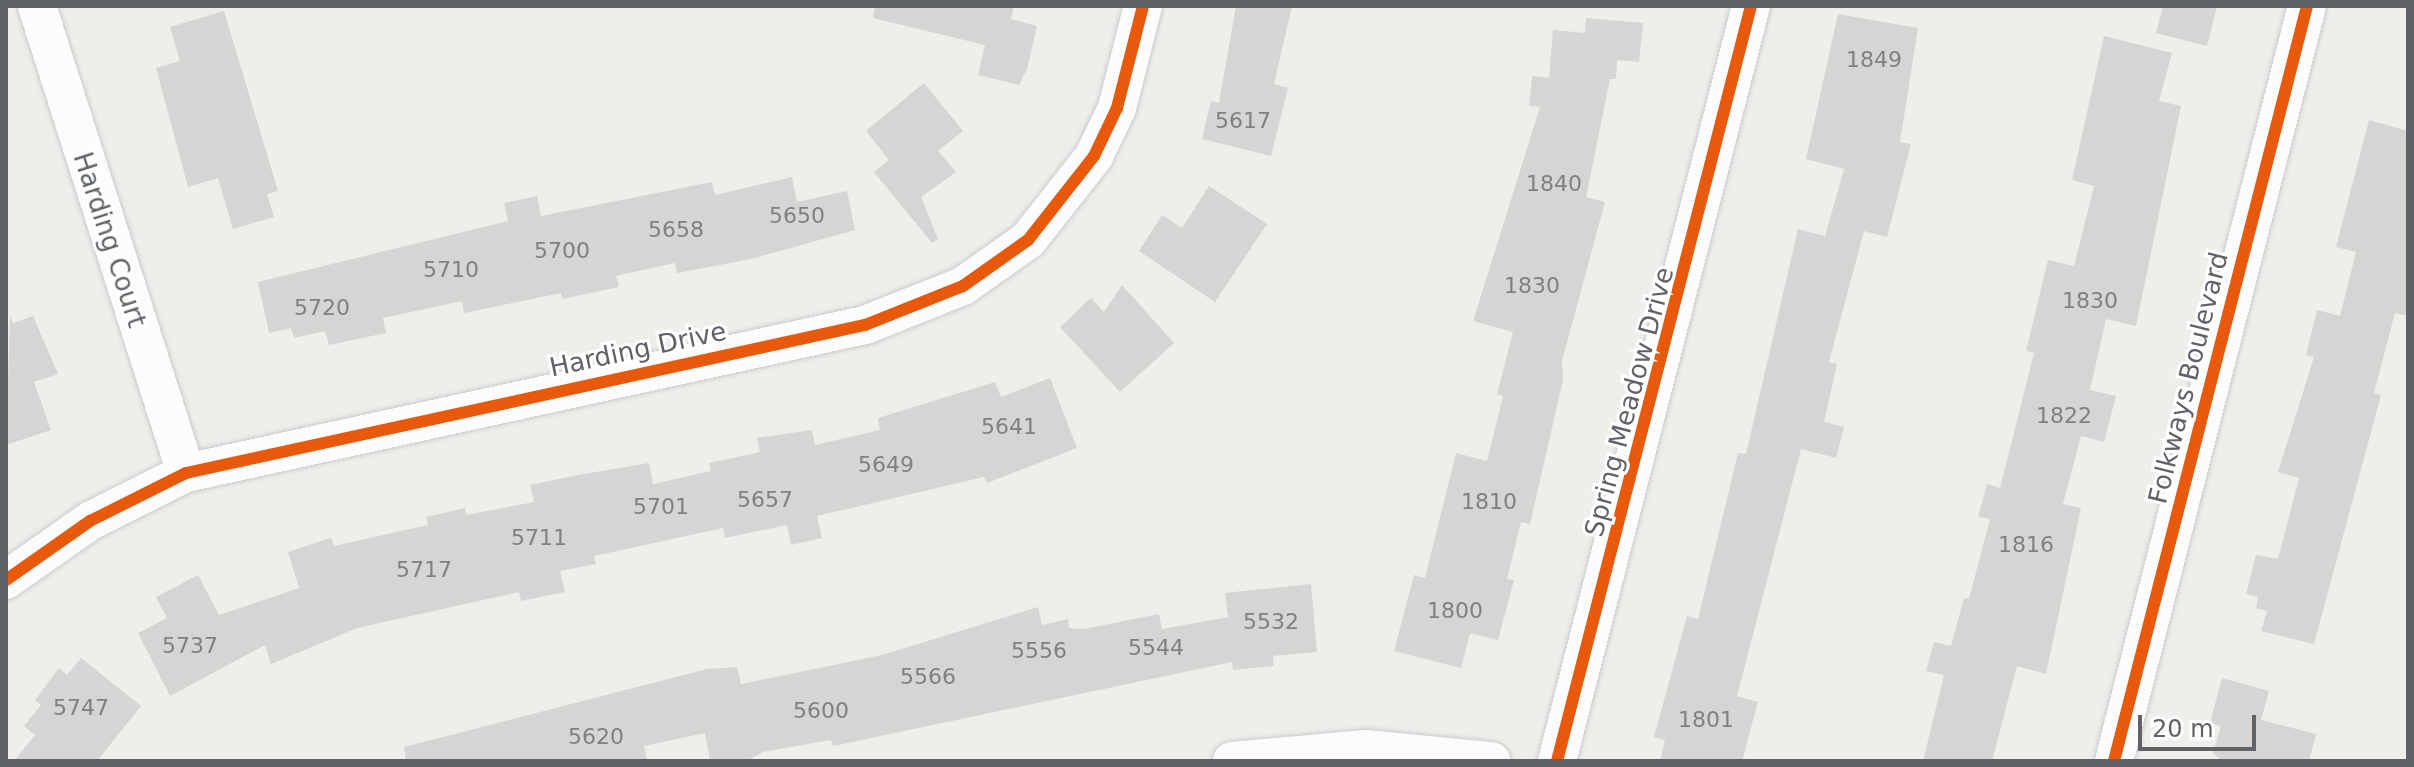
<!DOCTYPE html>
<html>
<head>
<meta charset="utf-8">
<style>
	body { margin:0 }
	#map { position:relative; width:2414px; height:767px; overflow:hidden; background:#efeeea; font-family:"DejaVu Sans",sans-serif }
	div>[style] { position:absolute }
	.building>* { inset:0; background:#d6d5d3 }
	.roads { filter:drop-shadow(0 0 2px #cbcccc) drop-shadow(0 0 2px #cbcccc) }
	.minor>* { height:38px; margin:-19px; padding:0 19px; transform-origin:19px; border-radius:19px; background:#fdfcfc }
	.cycleway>* { height:12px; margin:-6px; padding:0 6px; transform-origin:6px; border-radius:6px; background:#e8590c }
	span { translate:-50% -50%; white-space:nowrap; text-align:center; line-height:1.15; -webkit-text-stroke:6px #fff; paint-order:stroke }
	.number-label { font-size:22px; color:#7e8184 }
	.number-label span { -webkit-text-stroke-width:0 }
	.street-label { font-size:26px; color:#5f6368 }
	.frame { position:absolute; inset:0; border:8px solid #5f6368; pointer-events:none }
	.scale { position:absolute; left:2138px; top:715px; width:118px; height:36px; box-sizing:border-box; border:4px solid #5f6368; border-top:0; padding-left:10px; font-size:24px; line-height:28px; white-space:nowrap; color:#5f6368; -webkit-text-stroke:6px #fff; paint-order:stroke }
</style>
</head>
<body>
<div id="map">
	<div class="building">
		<i style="clip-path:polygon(875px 6px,1014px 6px,1011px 19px,1037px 26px,1027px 69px,1019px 85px,978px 75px,985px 45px,873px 18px)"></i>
		<i style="clip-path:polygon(1236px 6px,1292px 6px,1274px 84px,1288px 88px,1271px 156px,1202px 139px,1211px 101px,1219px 103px)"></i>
		<i style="clip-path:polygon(2163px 6px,2217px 6px,2207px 46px,2156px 33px)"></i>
		<i style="clip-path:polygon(224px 11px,278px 191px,267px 194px,274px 217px,233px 229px,218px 178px,188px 187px,156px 68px,180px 61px,170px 27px)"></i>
		<i style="clip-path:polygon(1838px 14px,1918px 28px,1900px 142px,1911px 144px,1887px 237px,1864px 231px,1829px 362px,1837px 364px,1824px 422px,1844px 427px,1836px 458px,1801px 449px,1737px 696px,1758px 702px,1742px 761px,1660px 761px,1665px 740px,1654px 737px,1687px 616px,1698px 619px,1738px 453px,1746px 454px,1798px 229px,1825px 236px,1844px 169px,1806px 159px)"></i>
		<i style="clip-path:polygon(1586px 18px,1643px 23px,1639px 62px,1617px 60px,1616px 79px,1610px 79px,1586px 197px,1605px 202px,1562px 361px,1563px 380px,1530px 524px,1521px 522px,1507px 579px,1514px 580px,1498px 640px,1470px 633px,1461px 668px,1394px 651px,1414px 575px,1425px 578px,1456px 453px,1487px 461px,1503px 396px,1497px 394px,1513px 332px,1473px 321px,1540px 107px,1529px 106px,1532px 76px,1549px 78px,1553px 30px,1585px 33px)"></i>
		<i style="clip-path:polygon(2104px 36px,2172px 53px,2159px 101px,2181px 106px,2136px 326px,2106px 319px,2090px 390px,2116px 396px,2104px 442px,2081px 436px,2063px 504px,2081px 508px,2046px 674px,2017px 666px,1992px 761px,1923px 761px,1944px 675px,1926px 671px,1934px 642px,1951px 646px,1964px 598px,1969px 599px,1990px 519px,1978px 517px,1987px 484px,2000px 488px,2034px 353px,2026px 351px,2048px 260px,2074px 266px,2094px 186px,2072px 180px)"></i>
		<i style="clip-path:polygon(924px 83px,963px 131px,938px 151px,956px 172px,921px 197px,938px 239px,932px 243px,874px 172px,889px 160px,866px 131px)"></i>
		<i style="clip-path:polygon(2369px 120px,2408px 131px,2408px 316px,2395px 313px,2374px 393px,2381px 395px,2314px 644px,2261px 631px,2267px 611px,2256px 608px,2258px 597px,2246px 594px,2256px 555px,2278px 559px,2299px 478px,2278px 472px,2314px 357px,2306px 355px,2317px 310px,2340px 316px,2356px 252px,2336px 247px)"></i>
		<i style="clip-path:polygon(792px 177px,797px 202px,847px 191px,855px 230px,751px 259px,677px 273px,675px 263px,616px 276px,619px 287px,562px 299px,561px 293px,464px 313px,462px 301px,383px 318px,386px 333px,329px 345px,325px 331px,294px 338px,291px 328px,269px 333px,258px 282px,508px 221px,504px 203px,537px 196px,541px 216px,712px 182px,715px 195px)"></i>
		<i style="clip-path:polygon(1209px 186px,1267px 224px,1215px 302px,1139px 251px,1162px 215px,1182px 228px)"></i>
		<i style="clip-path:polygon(1122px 285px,1174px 343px,1120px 392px,1060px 327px,1091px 298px,1104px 312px)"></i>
		<i style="clip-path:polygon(10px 315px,13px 323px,33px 316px,58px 374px,34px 382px,51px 430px,6px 445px)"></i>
		<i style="clip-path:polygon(1050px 378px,1077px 448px,987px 483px,984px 477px,817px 516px,822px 538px,791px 545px,787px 525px,725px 538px,723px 528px,594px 556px,596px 564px,560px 571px,565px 592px,521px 601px,519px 592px,357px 628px,271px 664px,265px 645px,170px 696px,138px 633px,167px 618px,156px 597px,198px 575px,219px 615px,299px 588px,288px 552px,331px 538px,334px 546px,428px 525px,426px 517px,465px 508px,466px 515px,534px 502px,530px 485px,578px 475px,649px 463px,653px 484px,711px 471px,709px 463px,760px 452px,757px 438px,812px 430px,815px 445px,880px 430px,878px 418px,995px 382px,1001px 397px)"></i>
		<i style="clip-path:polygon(1311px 584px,1317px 652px,1273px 656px,1274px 666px,1233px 670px,1232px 662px,833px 746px,831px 740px,763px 752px,746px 761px,710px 761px,705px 733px,644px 746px,647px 761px,406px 761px,404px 747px,707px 669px,737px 667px,741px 684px,882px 655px,1038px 607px,1042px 625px,1068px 619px,1069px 628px,1084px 629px,1159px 614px,1162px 629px,1228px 617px,1225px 593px)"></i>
		<i style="clip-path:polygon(81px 658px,141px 706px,97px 761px,14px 761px,35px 735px,24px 726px,41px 705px,35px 700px,59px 668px,67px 675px)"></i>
		<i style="clip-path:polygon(2222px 678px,2269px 691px,2261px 720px,2316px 734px,2309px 761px,2222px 761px,2213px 753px,2221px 726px,2210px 723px)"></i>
	</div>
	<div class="roads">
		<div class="minor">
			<i style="left:37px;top:6px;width:490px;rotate:72.3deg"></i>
			<i style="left:6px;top:580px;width:103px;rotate:-35.1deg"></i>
			<i style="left:90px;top:521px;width:107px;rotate:-26.6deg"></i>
			<i style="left:186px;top:473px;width:695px;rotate:-12.3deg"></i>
			<i style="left:865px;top:325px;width:105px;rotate:-21.7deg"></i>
			<i style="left:963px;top:286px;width:80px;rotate:-35.3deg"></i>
			<i style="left:1028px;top:240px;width:107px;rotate:-51.8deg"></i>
			<i style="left:1094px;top:156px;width:53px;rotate:-64.4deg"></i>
			<i style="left:1117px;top:108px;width:105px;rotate:-75.7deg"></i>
			<i style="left:1232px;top:761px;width:135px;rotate:-5.1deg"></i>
			<i style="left:1366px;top:749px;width:126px;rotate:5.5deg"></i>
			<i style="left:1557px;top:761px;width:780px;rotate:-75.59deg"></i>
			<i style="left:2114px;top:761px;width:779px;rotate:-75.66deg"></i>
		</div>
	</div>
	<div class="cycleway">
		<i style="left:6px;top:580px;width:103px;rotate:-35.1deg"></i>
		<i style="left:90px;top:521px;width:107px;rotate:-26.6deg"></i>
		<i style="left:186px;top:473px;width:695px;rotate:-12.3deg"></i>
		<i style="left:865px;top:325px;width:105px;rotate:-21.7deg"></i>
		<i style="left:963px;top:286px;width:80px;rotate:-35.3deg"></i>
		<i style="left:1028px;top:240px;width:107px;rotate:-51.8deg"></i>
		<i style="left:1094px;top:156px;width:53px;rotate:-64.4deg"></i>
		<i style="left:1117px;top:108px;width:105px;rotate:-75.7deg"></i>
		<i style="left:1557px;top:761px;width:780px;rotate:-75.59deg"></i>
		<i style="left:2114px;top:761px;width:779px;rotate:-75.66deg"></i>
	</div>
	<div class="number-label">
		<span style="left:1874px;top:60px">1849</span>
		<span style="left:1243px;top:121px">5617</span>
		<span style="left:1554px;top:184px">1840</span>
		<span style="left:797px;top:216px">5650</span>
		<span style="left:676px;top:230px">5658</span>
		<span style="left:562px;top:251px">5700</span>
		<span style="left:451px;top:270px">5710</span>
		<span style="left:1532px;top:286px">1830</span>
		<span style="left:2090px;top:301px">1830</span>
		<span style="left:322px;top:308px">5720</span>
		<span style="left:2064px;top:416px">1822</span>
		<span style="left:1009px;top:427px">5641</span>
		<span style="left:886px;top:465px">5649</span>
		<span style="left:765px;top:500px">5657</span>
		<span style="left:1489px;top:502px">1810</span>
		<span style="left:661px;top:507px">5701</span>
		<span style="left:539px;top:538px">5711</span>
		<span style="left:2026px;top:545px">1816</span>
		<span style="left:424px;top:570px">5717</span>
		<span style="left:1455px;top:611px">1800</span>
		<span style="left:1271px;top:622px">5532</span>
		<span style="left:190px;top:646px">5737</span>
		<span style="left:1156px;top:648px">5544</span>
		<span style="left:1039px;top:651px">5556</span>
		<span style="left:928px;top:677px">5566</span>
		<span style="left:81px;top:708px">5747</span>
		<span style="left:821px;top:711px">5600</span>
		<span style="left:1706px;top:720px">1801</span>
		<span style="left:596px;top:737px">5620</span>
	</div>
	<div class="street-label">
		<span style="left:109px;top:240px;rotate:72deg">Harding Court</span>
		<span style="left:638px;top:350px;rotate:-12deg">Harding Drive</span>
		<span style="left:2189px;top:378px;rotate:-76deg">Folkways Boulevard</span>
		<span style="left:1630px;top:402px;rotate:-75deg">Spring Meadow Drive</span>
	</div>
	<div class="frame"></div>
	<div class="scale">20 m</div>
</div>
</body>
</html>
